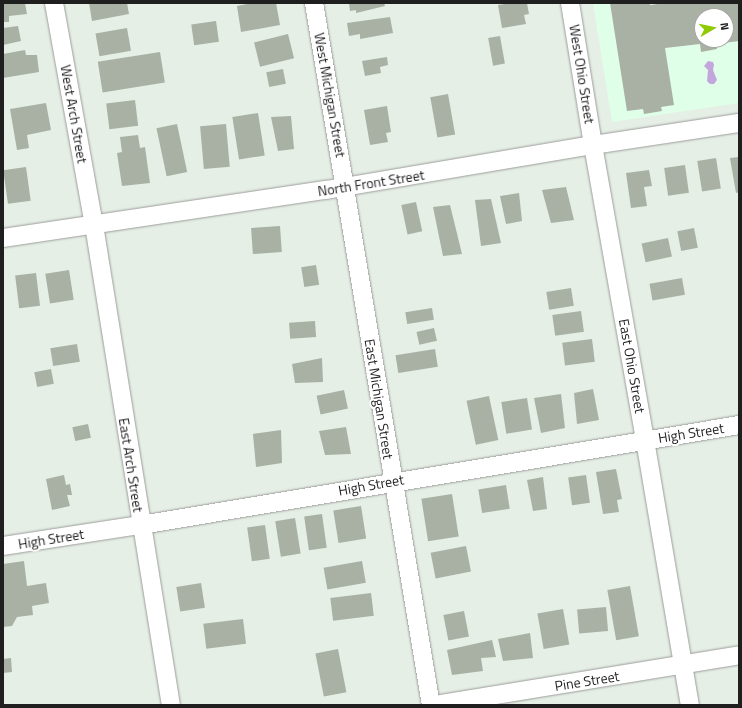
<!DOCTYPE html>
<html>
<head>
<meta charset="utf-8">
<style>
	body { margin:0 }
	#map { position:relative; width:742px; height:708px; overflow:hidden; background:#e5efe5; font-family:"Titillium Web",sans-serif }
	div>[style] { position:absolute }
	.education>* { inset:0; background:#dfffe8 }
	.water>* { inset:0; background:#c2a6dc }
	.building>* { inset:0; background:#a8b1a4; transform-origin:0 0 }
	.roads { filter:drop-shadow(0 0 1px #9c9c9c) drop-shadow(0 0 1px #9c9c9c) }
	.minor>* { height:18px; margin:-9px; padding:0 9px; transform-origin:9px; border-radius:9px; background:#fff }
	span { translate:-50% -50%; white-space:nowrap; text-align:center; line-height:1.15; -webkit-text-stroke:4px #fff; paint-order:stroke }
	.street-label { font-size:14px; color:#1f1f1f }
	.frame { position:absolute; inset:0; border:4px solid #1f1f1f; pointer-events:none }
	.north { position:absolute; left:694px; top:8px; width:40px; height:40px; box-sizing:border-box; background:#fff; border:1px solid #a5a5a5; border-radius:50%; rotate:81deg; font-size:11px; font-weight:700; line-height:16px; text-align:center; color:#1f1f1f }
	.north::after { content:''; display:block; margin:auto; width:14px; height:18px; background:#8fca03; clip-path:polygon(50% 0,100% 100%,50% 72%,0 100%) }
</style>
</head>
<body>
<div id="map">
	<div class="education">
		<i style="clip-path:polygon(evenodd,593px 3px,739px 3px,739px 103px,612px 122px,593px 3px,702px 16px,726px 16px,726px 40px,702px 40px,702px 16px)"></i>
	</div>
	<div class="water">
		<i style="clip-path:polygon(708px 61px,713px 62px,714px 65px,713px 70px,717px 80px,714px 84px,710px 84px,707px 81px,708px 70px,704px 66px)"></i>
	</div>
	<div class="building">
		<i style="clip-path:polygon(3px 3px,25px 3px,27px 14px,9px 16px,9px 22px,3px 22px)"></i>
		<i style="clip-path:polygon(89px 3px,127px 3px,129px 14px,92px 21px)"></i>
		<i style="clip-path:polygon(252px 3px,276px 3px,280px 25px,241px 32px,237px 6px)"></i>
		<i style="clip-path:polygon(349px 3px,384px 3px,385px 6px,356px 13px,356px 10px,350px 11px)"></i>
		<i style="clip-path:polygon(511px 3px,527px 3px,529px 14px,524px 15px,526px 24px,502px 28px,498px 5px)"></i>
		<i style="clip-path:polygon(evenodd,610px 3px,650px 3px,650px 5px,665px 3px,739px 3px,739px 41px,716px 44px,717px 49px,701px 52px,700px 44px,665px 48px,674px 105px,661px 107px,662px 111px,644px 114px,643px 109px,627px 111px,610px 3px,702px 16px,726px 16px,726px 40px,702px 40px,702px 16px)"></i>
		<i style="clip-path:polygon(390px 17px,393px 33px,360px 39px,360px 34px,349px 36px,347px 23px)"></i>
		<i style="left:216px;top:21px;width:21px;height:25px;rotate:82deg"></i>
		<i style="clip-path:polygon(18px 26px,21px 41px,3px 45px,3px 28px)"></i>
		<i style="left:127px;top:28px;width:23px;height:32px;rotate:80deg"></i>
		<i style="left:288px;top:34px;width:25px;height:35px;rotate:76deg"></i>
		<i style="left:500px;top:36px;width:28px;height:12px;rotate:80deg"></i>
		<i style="clip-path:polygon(25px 50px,26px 55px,37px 55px,39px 72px,3px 78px,3px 54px)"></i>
		<i style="left:160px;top:52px;width:31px;height:63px;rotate:81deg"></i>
		<i style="clip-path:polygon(387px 57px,388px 65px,380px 67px,381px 73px,365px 76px,362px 61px)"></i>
		<i style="left:283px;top:69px;width:15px;height:17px;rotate:79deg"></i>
		<i style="left:448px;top:94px;width:41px;height:18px;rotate:80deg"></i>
		<i style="left:135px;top:100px;width:26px;height:29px;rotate:83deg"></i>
		<i style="clip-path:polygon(46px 103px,51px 130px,27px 135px,29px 148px,17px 150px,10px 109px)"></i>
		<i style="clip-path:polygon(387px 106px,391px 132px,386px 133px,388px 142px,370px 145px,364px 110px)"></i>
		<i style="left:258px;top:113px;width:43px;height:26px;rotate:81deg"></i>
		<i style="clip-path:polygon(291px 116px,294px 149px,278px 151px,271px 117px)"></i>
		<i style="left:177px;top:124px;width:49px;height:21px;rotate:78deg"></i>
		<i style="left:226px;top:124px;width:43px;height:26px;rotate:85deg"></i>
		<i style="clip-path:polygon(138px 135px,140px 148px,145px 147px,150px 183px,122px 186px,117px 153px,122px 152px,120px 137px)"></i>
		<i style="clip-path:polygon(739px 157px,739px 192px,736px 193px,730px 158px)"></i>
		<i style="left:716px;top:158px;width:31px;height:19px;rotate:81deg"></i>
		<i style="left:685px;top:165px;width:28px;height:21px;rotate:82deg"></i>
		<i style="left:26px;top:167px;width:34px;height:23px;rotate:82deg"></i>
		<i style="clip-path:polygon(649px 170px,652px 186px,644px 187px,647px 206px,631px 208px,626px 173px)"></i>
		<i style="clip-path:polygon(566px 187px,574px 220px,551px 223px,542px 190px)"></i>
		<i style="clip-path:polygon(519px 193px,522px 221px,506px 224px,500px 196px)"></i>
		<i style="clip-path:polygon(491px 199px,501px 243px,481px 246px,475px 200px)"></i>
		<i style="left:416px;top:202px;width:30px;height:15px;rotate:78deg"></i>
		<i style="clip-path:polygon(450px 205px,462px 254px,443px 256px,433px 207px)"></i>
		<i style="left:280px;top:226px;width:26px;height:29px;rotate:86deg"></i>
		<i style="left:694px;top:228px;width:20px;height:17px;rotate:79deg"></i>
		<i style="left:668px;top:238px;width:19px;height:27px;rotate:78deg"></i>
		<i style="left:316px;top:265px;width:20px;height:15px;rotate:81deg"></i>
		<i style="left:69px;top:270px;width:30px;height:24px;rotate:81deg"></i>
		<i style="left:36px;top:273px;width:33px;height:21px;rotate:83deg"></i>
		<i style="left:682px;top:278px;width:17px;height:33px;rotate:80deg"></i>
		<i style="left:571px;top:288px;width:18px;height:25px;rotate:81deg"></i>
		<i style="left:432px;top:308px;width:12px;height:27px;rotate:81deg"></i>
		<i style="left:581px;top:311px;width:21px;height:29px;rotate:82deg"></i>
		<i style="left:315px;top:321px;width:16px;height:26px;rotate:86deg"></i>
		<i style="left:434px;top:328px;width:13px;height:18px;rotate:77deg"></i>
		<i style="left:592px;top:339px;width:23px;height:30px;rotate:83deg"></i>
		<i style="left:77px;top:344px;width:18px;height:27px;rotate:81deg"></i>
		<i style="left:435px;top:349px;width:18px;height:40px;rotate:81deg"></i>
		<i style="clip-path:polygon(322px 358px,323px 382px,295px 383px,292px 364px)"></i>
		<i style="left:51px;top:369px;width:15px;height:17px;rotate:79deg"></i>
		<i style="clip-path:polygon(593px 389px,599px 420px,577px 424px,574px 393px)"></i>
		<i style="left:344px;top:390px;width:19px;height:28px;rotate:78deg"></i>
		<i style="clip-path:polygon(561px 394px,565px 428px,541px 433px,534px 398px)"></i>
		<i style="left:489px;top:396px;width:45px;height:23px;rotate:78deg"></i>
		<i style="left:527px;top:398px;width:32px;height:26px;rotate:81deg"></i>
		<i style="left:88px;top:424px;width:14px;height:16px;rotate:78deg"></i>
		<i style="clip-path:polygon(346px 427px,351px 454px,325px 455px,319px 431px)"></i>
		<i style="clip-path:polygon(281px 430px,282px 463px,256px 467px,253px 434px)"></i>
		<i style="clip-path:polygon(616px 469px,622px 499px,617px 500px,619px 512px,603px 514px,596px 472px)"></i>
		<i style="clip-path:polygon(64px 475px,66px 485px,70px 484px,72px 495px,67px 495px,70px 506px,52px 510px,46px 479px)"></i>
		<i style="left:586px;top:475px;width:28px;height:18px;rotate:82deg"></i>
		<i style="clip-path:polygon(543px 477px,547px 509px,533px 511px,527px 480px)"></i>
		<i style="left:506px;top:485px;width:24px;height:28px;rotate:81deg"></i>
		<i style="left:452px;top:494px;width:43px;height:31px;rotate:81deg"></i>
		<i style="left:361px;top:506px;width:33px;height:28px;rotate:81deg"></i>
		<i style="left:322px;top:514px;width:34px;height:18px;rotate:82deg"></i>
		<i style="left:295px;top:518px;width:36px;height:20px;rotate:81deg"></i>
		<i style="left:265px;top:525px;width:34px;height:18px;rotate:82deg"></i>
		<i style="left:466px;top:546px;width:26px;height:36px;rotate:79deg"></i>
		<i style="clip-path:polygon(24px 561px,27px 586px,46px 583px,49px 603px,32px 606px,33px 615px,17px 617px,12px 626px,3px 627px,3px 564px)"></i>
		<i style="left:362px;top:561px;width:22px;height:39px;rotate:80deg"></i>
		<i style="left:201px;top:583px;width:25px;height:25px;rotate:81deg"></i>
		<i style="left:630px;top:586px;width:51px;height:23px;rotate:80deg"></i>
		<i style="left:371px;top:593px;width:23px;height:41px;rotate:83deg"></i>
		<i style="left:606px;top:607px;width:24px;height:29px;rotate:85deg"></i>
		<i style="left:563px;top:609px;width:36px;height:26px;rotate:80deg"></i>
		<i style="left:464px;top:611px;width:26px;height:21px;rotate:79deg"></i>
		<i style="left:243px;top:619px;width:25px;height:40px;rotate:83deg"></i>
		<i style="clip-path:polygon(530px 633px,533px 658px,503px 661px,498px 639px)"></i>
		<i style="clip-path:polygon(492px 640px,496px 657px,481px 658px,483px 671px,452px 675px,447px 650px)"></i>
		<i style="left:338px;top:649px;width:44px;height:23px;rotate:79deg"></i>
		<i style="clip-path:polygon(11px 658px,12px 672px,3px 673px,3px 659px)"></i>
	</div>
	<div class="roads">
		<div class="minor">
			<i style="left:54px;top:3px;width:226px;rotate:79.8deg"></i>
			<i style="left:94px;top:225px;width:486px;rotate:80.9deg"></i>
			<i style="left:314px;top:3px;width:712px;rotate:80.54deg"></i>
			<i style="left:570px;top:3px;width:144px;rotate:80.8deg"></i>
			<i style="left:593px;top:145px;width:300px;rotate:80deg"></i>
			<i style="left:645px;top:440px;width:269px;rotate:80.4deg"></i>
			<i style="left:3px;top:238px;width:327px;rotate:-8.5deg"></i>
			<i style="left:326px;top:190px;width:271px;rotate:-9.6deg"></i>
			<i style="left:593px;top:145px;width:148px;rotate:-8.6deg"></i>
			<i style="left:3px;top:546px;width:140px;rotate:-8.7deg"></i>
			<i style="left:141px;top:525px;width:606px;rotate:-9.49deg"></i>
			<i style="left:435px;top:705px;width:308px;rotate:-9.3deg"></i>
		</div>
	</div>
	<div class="street-label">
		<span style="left:582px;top:74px;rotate:81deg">West Ohio Street</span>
		<span style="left:330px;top:95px;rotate:80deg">West Michigan Street</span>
		<span style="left:74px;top:114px;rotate:80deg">West Arch Street</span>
		<span style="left:371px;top:183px;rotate:-9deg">North Front Street</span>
		<span style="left:632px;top:366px;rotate:80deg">East Ohio Street</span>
		<span style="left:379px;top:399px;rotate:81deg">East Michigan Street</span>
		<span style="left:691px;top:433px;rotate:-9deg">High Street</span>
		<span style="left:131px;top:465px;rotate:81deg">East Arch Street</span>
		<span style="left:371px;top:485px;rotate:-10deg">High Street</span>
		<span style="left:51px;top:539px;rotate:-9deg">High Street</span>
		<span style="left:587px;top:681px;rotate:-9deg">Pine Street</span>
	</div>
	<div class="frame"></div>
	<div class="north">N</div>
</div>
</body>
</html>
